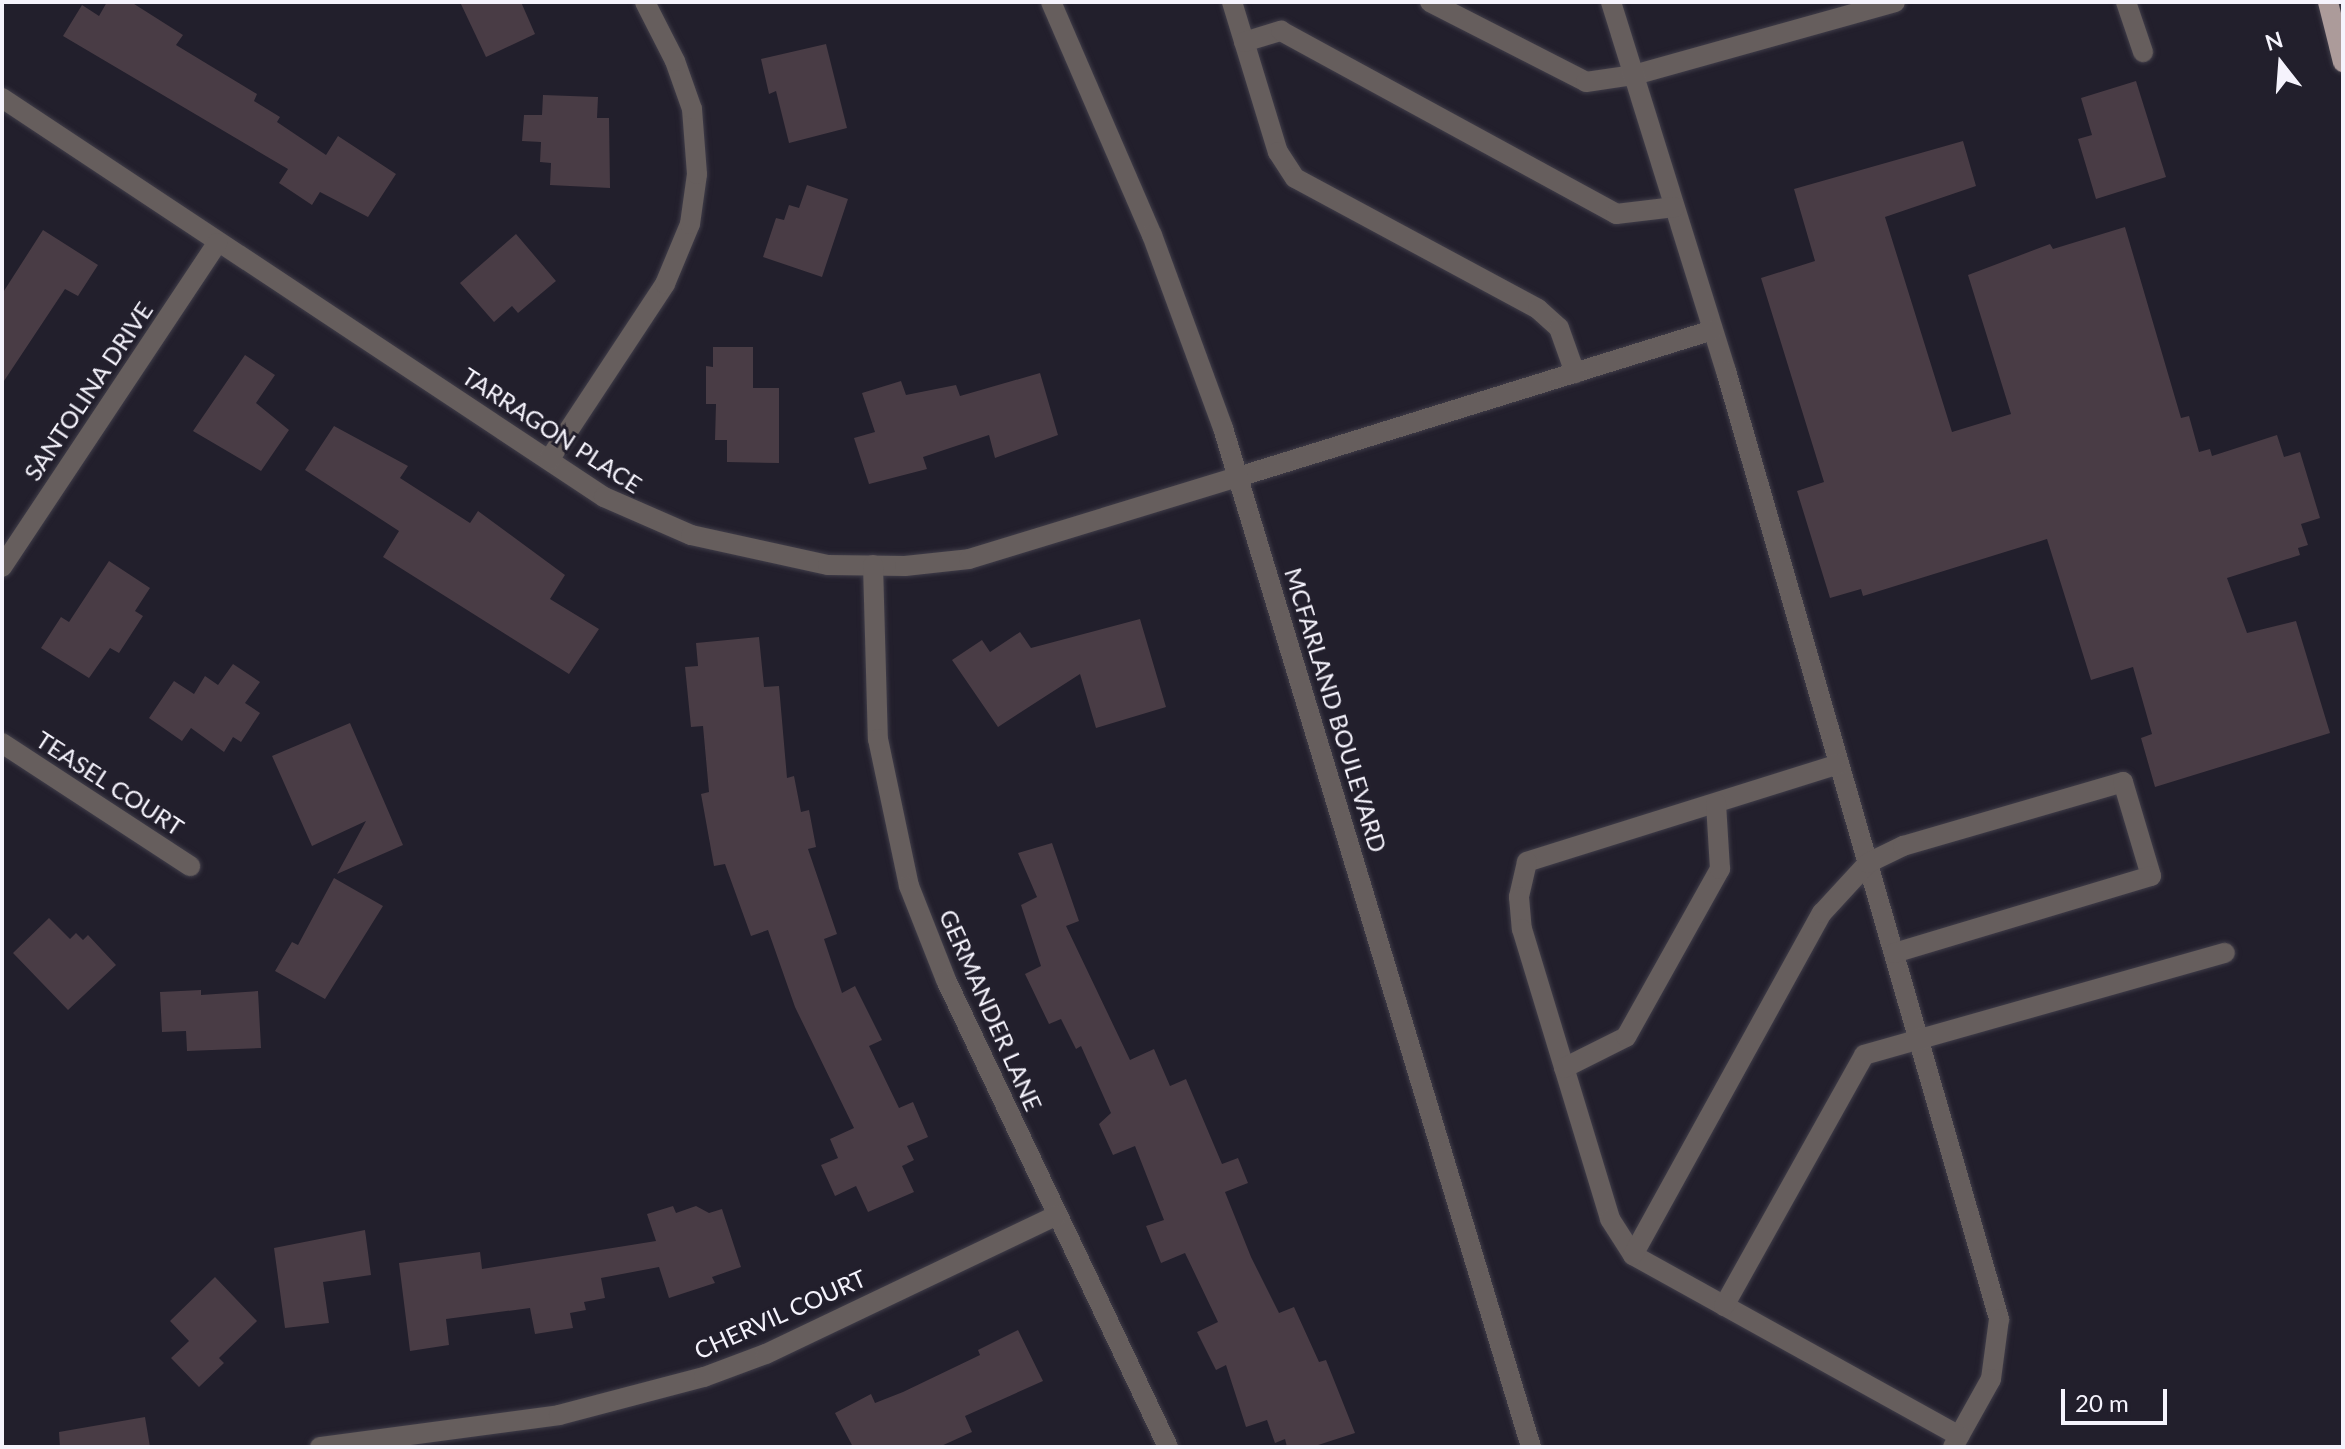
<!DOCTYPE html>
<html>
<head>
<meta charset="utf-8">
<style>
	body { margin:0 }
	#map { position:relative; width:2345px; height:1449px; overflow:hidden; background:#221f2c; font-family:Lato,sans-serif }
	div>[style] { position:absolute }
	.building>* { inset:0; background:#493c45 }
	.roads { filter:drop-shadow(0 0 2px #403d49) drop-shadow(0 0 2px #403d49) }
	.service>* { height:20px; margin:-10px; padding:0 10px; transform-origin:10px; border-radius:10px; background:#665e5d }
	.minor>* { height:20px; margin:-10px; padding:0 10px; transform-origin:10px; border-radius:10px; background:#665e5d }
	.tertiary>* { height:20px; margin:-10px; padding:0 10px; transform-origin:10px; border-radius:10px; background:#665e5d }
	.primary>* { height:20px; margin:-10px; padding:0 10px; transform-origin:10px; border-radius:10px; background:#ac9b9a }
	span { translate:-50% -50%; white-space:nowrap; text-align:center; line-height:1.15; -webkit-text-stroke:6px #221f2c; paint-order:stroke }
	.street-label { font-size:24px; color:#f5f3fc }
	.frame { position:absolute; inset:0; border:4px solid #f5f3fc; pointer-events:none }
	.north { position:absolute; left:2241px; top:24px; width:80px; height:80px; -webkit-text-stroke:6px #221f2c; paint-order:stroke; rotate:343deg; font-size:22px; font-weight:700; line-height:32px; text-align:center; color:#f5f3fc }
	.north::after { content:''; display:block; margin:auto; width:28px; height:36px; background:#f5f3fc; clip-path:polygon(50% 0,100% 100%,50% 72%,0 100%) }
	.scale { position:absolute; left:2061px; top:1389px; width:106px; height:36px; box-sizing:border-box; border:4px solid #f5f3fc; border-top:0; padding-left:10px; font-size:24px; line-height:28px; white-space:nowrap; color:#f5f3fc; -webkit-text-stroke:6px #221f2c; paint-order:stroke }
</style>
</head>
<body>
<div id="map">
	<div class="building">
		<i style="clip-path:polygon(107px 2px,131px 2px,183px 35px,176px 45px,257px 94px,254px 101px,280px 117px,277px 122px,326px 155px,338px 136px,396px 174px,368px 217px,320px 192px,312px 205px,279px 183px,288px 169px,63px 36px,82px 5px,99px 16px)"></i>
		<i style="clip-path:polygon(460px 2px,521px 2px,535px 34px,486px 57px)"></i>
		<i style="clip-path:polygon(826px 44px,847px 128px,789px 143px,776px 91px,769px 94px,761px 59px)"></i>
		<i style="clip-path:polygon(2136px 81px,2166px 177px,2096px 199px,2078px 139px,2092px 135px,2081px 98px)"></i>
		<i style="clip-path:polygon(543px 95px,598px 97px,597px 118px,609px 118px,610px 188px,550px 185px,551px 163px,540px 162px,541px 142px,522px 141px,524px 115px,542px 115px)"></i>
		<i style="clip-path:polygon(1963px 141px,1976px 186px,1885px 217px,1952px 432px,2011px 414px,1968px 275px,2050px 244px,2053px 249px,2125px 227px,2181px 418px,2189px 416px,2199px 452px,2210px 449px,2212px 456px,2277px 435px,2284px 457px,2300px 452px,2320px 518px,2301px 524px,2308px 545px,2298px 548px,2300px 555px,2227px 578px,2247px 633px,2296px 621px,2330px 733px,2155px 787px,2141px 738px,2152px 734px,2133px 667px,2091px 680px,2047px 539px,1863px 596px,1861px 589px,1830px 598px,1797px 491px,1824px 482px,1761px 278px,1815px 261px,1794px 189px)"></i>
		<i style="clip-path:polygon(807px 185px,848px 199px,822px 277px,763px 257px,776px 218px,784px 220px,789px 205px,799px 208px)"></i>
		<i style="clip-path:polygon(43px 230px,98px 265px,78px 296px,65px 289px,2px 384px,2px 294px)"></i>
		<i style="clip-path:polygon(516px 234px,556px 281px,518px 313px,512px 306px,494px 322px,460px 283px)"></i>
		<i style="clip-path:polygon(713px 347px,753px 347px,753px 388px,779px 388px,779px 463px,727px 462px,727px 440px,715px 440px,716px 404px,706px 404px,706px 366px,713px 367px)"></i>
		<i style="clip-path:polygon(245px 355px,275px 375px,256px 403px,289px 430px,261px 471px,193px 431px)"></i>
		<i style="clip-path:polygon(1040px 373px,1058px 435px,995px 458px,989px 435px,923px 457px,927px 469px,869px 484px,854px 438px,875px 432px,862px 393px,901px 381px,906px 395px,956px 385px,960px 396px)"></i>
		<i style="clip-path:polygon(334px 426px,408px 466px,400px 478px,470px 523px,478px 511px,565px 575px,550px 599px,599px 629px,569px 674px,383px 557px,399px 531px,305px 470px)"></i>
		<i style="clip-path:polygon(109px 561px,150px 588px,135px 611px,143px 616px,119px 653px,110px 648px,89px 678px,41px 648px,61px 617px,69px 622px)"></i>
		<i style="clip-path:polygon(1140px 619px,1166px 707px,1096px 728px,1080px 674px,998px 727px,952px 660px,982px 640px,990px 652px,1020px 632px,1031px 648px)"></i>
		<i style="clip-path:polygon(759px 637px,764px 687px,779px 686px,787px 778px,794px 776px,801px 812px,809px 810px,816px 847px,808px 849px,837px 934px,824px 939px,842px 993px,855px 986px,882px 1040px,869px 1046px,899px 1108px,913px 1102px,928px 1137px,907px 1146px,914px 1160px,902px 1166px,914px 1192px,868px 1212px,856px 1186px,835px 1196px,821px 1165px,838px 1158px,830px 1139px,854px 1128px,795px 1007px,768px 930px,751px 936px,725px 864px,714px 866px,701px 794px,709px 792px,703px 726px,691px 727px,685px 667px,698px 666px,696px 643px)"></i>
		<i style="clip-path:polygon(233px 664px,260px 682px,245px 703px,260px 713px,241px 742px,233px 737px,224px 752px,191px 728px,182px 741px,149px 718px,174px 681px,194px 694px,205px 676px,218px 685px)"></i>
		<i style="clip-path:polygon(350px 723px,403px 845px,337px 874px,366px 821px,312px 846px,272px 756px)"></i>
		<i style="clip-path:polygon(1052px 843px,1079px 921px,1066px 926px,1130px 1060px,1154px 1049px,1170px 1086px,1186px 1079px,1222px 1164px,1238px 1158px,1248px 1183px,1225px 1192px,1251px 1257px,1279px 1313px,1294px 1307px,1319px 1362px,1326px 1360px,1355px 1433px,1312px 1447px,1287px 1447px,1285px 1439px,1275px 1443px,1267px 1420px,1246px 1427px,1226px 1365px,1216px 1370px,1197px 1332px,1218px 1322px,1185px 1253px,1161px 1263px,1146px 1226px,1164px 1220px,1135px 1146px,1113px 1155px,1099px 1124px,1111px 1113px,1081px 1046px,1076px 1049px,1061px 1019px,1049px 1024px,1025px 974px,1041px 966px,1021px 905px,1037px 897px,1018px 853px)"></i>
		<i style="clip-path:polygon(334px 878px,383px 906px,325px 999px,275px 971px,292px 942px,298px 945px)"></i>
		<i style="clip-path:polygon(49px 918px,70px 939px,76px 933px,83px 940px,88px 935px,116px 965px,68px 1010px,13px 953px)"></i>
		<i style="clip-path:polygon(201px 990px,201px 995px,258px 991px,261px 1048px,187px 1051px,186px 1031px,162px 1032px,160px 992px)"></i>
		<i style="clip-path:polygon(673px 1206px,676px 1213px,696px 1206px,709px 1213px,722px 1209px,741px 1267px,712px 1277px,715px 1283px,669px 1298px,659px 1267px,601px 1278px,605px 1298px,584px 1302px,586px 1310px,570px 1313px,573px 1328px,535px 1334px,530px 1308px,446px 1319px,449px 1345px,410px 1351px,399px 1263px,480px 1252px,482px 1269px,656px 1241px,647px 1214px)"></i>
		<i style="clip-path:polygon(365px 1230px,371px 1275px,323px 1282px,329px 1323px,285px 1328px,274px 1248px)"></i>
		<i style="clip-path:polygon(215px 1277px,257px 1321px,219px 1358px,224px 1363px,199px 1387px,171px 1358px,189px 1341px,170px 1321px)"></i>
		<i style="clip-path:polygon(1018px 1330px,1043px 1381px,965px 1416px,972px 1432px,939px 1447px,853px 1447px,835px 1413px,871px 1394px,875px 1403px,903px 1392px,980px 1355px,978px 1350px)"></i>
		<i style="clip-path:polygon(145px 1417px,150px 1447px,60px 1447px,59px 1432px)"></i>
	</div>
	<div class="roads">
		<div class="service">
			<i style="left:1232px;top:2px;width:157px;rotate:73deg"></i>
			<i style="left:1278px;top:152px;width:31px;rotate:57deg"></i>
			<i style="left:1295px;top:178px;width:276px;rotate:28.3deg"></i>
			<i style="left:1538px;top:309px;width:28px;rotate:42deg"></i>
			<i style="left:1559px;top:328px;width:48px;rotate:70.4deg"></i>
			<i style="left:1430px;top:2px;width:175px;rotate:27.1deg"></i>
			<i style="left:1586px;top:82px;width:49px;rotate:-8.3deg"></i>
			<i style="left:1634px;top:75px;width:271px;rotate:-15.6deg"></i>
			<i style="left:1611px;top:2px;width:387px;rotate:72.7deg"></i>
			<i style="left:1726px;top:371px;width:987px;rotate:73.93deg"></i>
			<i style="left:1999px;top:1319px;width:61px;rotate:97.6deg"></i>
			<i style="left:1991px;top:1379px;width:78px;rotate:119.2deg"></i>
			<i style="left:2126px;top:2px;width:53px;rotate:71.2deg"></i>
			<i style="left:1244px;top:42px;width:39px;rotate:-17deg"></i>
			<i style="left:1281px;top:31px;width:382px;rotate:28.6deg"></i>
			<i style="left:1616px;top:214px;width:59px;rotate:-6.8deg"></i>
			<i style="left:1238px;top:477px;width:497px;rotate:-17.2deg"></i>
			<i style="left:1839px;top:764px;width:327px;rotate:162.6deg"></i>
			<i style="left:1527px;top:862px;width:36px;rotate:103deg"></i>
			<i style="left:1519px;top:897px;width:32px;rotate:85deg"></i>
			<i style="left:1522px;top:929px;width:303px;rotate:73.1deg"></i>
			<i style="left:1610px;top:1219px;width:43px;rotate:57.4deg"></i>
			<i style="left:1633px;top:1255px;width:373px;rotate:29deg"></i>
			<i style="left:1564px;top:1068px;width:69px;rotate:-26.6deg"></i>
			<i style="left:1626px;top:1037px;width:193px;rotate:-60.8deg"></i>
			<i style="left:1720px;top:869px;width:66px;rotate:-93.5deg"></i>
			<i style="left:1633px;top:1255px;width:391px;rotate:-61.1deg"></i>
			<i style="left:1822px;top:913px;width:68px;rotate:-47.4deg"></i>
			<i style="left:1868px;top:863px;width:39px;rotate:-26deg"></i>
			<i style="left:1903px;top:846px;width:229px;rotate:-16.2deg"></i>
			<i style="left:2123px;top:782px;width:98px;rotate:73.4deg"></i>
			<i style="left:2151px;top:876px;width:268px;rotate:163.3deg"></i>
			<i style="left:1724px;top:1306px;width:287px;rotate:-60.8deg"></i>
			<i style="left:1864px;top:1055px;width:375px;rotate:-15.8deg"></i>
		</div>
		<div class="minor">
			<i style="left:2px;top:98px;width:722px;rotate:33.54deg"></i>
			<i style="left:604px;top:497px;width:95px;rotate:23.6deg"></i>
			<i style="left:691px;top:535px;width:140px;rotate:12.4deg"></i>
			<i style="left:828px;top:565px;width:77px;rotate:0.7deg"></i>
			<i style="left:905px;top:566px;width:64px;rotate:-6.2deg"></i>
			<i style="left:969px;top:559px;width:281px;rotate:-17deg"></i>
			<i style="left:549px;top:460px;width:211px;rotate:-56.6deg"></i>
			<i style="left:665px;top:284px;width:65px;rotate:-67.4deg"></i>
			<i style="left:690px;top:224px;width:50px;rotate:-82deg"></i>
			<i style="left:697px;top:174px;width:65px;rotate:-94.4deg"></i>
			<i style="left:692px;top:109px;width:51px;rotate:-109.5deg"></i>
			<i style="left:675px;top:61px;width:66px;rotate:-117deg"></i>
			<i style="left:873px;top:565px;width:174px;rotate:88.4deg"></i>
			<i style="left:878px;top:739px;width:150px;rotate:78.1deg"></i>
			<i style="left:909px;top:886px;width:101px;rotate:68.5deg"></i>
			<i style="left:946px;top:980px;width:517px;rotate:64.57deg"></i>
			<i style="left:2px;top:567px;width:389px;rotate:-56.4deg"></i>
			<i style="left:2px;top:743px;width:225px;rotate:33.2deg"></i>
			<i style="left:320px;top:1447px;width:241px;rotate:-7.6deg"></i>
			<i style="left:559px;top:1415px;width:150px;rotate:-14.7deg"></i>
			<i style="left:704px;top:1377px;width:66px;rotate:-20.4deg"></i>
			<i style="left:766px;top:1354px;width:322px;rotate:-25.5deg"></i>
		</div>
		<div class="tertiary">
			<i style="left:1051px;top:2px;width:254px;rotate:66.6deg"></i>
			<i style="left:1152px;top:235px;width:206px;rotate:69.8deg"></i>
			<i style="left:1223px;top:428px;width:1065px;rotate:73.18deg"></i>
		</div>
		<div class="primary">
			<i style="left:2328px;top:2px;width:62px;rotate:76deg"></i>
		</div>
	</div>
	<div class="street-label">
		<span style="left:88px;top:391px;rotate:-56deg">SANTOLINA DRIVE</span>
		<span style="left:552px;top:430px;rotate:33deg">TARRAGON PLACE</span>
		<span style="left:1336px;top:710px;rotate:73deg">MCFARLAND BOULEVARD</span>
		<span style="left:110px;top:783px;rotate:33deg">TEASEL COURT</span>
		<span style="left:991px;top:1010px;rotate:66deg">GERMANDER LANE</span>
		<span style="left:780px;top:1314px;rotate:-24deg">CHERVIL COURT</span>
	</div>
	<div class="frame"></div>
	<div class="north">N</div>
	<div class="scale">20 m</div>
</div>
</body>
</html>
